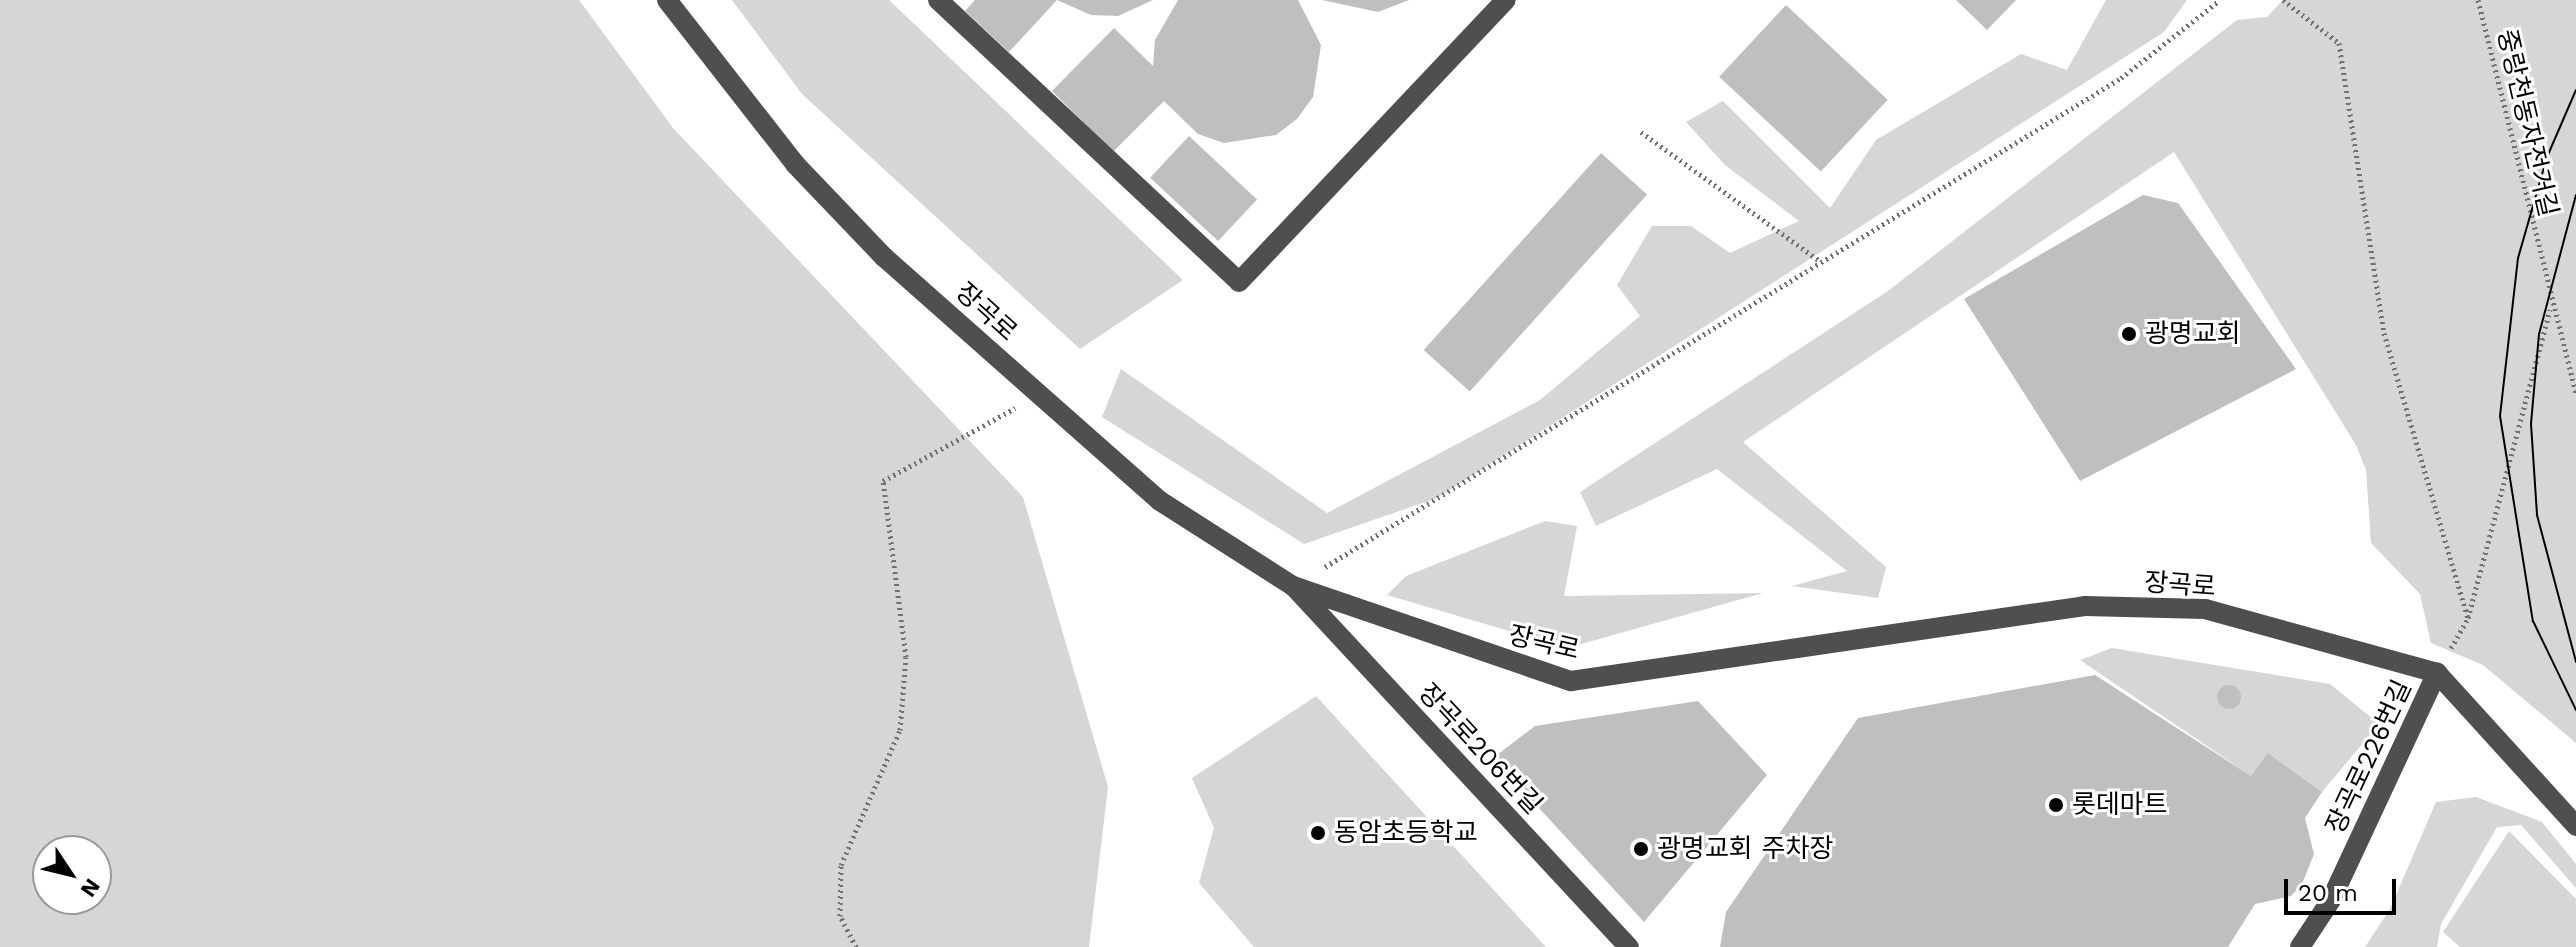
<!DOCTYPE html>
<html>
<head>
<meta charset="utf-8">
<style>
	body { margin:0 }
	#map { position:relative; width:2576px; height:947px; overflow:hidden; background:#fff; font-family:"Work Sans","Noto Sans KR",sans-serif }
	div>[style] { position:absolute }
	.green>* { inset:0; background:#d6d6d6 }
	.building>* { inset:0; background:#bfbfbf; transform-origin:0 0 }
	.round { border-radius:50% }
	.path>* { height:5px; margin-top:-2.5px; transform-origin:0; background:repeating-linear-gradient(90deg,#717171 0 2px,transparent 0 6px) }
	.minor>* { height:20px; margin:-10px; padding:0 10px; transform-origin:10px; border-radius:10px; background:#4f4f4f }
	.tram>* { height:2px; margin:-1px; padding:0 1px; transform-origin:1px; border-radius:1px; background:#000 }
	.dots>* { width:22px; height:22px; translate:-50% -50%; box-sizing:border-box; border:4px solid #fff; border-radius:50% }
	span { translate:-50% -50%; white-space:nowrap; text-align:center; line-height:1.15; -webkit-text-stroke:6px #fff; paint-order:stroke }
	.street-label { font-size:26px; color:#000 }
	.poi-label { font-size:26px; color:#000 }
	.left { translate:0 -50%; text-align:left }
	.north { position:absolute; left:32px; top:835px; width:80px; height:80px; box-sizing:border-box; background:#fff; border:2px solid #999; border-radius:50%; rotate:125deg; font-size:22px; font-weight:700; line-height:32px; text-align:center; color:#000 }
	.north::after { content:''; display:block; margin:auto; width:28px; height:36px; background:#000; clip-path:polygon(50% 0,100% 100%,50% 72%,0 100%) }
	.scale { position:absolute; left:2284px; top:879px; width:112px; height:36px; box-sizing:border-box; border:4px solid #000; border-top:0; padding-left:10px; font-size:24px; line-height:28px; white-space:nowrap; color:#000; -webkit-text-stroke:6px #fff; paint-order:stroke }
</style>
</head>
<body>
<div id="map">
	<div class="green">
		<i style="clip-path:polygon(evenodd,0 0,579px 0,673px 128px,1023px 497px,1108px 787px,1089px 947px,0 947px,0 0,48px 851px,96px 851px,96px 899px,48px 899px,48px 851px)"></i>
		<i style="clip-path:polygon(732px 0,889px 0,1183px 280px,1080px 349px,802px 94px)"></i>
		<i style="clip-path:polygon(2106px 0,2187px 0,2164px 32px,1437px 498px,1304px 544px,1102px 417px,1121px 369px,1327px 513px,1540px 400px,1640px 316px,1617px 285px,1652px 226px,1691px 226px,1730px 253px,1799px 221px,1725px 165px,1686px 122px,1723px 101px,1830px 208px,1876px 140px,2021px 54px,2067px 70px)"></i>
		<i style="clip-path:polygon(2283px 0,2576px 0,2576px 743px,2483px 665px,2431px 643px,2420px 594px,2371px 543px,2366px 470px,2356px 445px,2174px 152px,1743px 442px,1886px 567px,1878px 598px,1792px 586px,1847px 571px,1717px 469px,1596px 526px,1580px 492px,1888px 291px,2237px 20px,2267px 17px)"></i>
		<i style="clip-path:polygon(1545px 521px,1577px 526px,1564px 596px,1763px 593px,1567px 648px,1387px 595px,1406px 576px)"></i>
		<i style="clip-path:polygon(2112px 648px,2330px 684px,2379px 724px,2322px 792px,2269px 754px,2251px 776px,2080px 660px)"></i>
		<i style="clip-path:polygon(1316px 696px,1546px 947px,1254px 947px,1199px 883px,1214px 828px,1192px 778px)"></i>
		<i style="clip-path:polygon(2476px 797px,2542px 822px,2576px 864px,2576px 888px,2521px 825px,2497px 827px,2441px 924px,2437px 947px,2365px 947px,2390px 909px,2436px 802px)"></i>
		<i style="clip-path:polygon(2509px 831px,2576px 899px,2576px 947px,2460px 947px,2443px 932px)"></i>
	</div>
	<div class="building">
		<i style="clip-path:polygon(975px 0,1057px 0,1009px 52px,965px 11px)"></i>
		<i style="clip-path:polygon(1057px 0,1153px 0,1118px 16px,1091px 15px)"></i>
		<i style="clip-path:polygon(1178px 0,1298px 0,1321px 45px,1313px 97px,1297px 119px,1276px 135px,1224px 143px,1198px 134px,1164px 101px,1113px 152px,1052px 91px,1114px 28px,1153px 66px,1155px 40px)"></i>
		<i style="clip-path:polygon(1322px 0,1409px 0,1378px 12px)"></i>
		<i style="clip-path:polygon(1956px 0,2016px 0,1987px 30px)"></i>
		<i style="left:1786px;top:5px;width:139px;height:98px;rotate:43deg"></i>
		<i style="left:1189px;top:136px;width:93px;height:57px;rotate:43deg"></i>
		<i style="left:1601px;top:153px;width:62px;height:265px;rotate:42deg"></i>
		<i style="clip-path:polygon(2143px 195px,2178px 203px,2296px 369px,2080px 481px,1964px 299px)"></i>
		<i style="clip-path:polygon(2095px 675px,2251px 776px,2268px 753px,2322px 792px,2305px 818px,2314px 854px,2302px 884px,2291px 896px,2255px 904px,2228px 947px,1720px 947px,1726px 912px,1858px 718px)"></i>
		<i class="round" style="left:2217px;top:685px;width:24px;height:24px"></i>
		<i style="clip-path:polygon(1698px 701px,1767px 775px,1644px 922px,1493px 758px,1535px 726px)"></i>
	</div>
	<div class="path">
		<i style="left:2283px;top:0;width:71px;rotate:37.5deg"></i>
		<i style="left:2339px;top:43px;width:293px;rotate:81.2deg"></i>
		<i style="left:2384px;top:333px;width:297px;rotate:73.6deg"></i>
		<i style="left:2478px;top:0;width:405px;rotate:76deg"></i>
		<i style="left:1641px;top:132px;width:222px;rotate:35.8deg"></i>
		<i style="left:1325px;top:567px;width:934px;rotate:-31.56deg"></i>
		<i style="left:2121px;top:78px;width:126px;rotate:-38.2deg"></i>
		<i style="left:2451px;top:648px;width:34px;rotate:-60deg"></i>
		<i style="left:2468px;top:618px;width:319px;rotate:-75.1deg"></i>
		<i style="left:856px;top:947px;width:35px;rotate:-117deg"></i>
		<i style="left:840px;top:916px;width:51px;rotate:-88.9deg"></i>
		<i style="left:841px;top:865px;width:147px;rotate:-66.4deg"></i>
		<i style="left:900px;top:730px;width:73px;rotate:-85.3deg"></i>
		<i style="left:906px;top:657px;width:177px;rotate:-97.4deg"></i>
		<i style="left:883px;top:481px;width:151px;rotate:-28.9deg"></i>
	</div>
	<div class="minor">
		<i style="left:667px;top:0;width:208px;rotate:52deg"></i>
		<i style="left:795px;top:164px;width:129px;rotate:46.3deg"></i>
		<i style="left:884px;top:257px;width:368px;rotate:41.5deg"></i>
		<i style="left:1160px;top:501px;width:158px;rotate:32.6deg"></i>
		<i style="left:1293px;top:586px;width:294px;rotate:18.9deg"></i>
		<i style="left:1571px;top:681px;width:519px;rotate:-8.3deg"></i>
		<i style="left:2085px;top:606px;width:120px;rotate:1.4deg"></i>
		<i style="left:2205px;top:609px;width:241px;rotate:15.4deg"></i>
		<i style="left:2437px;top:673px;width:207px;rotate:47.7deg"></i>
		<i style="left:938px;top:0;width:412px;rotate:43.1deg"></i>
		<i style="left:1239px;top:282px;width:388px;rotate:-46.6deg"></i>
		<i style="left:1296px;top:589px;width:489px;rotate:47.1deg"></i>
		<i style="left:2300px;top:947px;width:56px;rotate:-56.6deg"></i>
		<i style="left:2331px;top:900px;width:251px;rotate:-65deg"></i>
	</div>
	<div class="tram">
		<i style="left:2576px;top:90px;width:73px;rotate:113.4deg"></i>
		<i style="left:2547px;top:157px;width:105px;rotate:106deg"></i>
		<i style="left:2518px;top:258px;width:159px;rotate:96.5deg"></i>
		<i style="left:2500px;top:416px;width:208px;rotate:80.9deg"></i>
		<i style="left:2533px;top:621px;width:99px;rotate:64.2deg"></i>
		<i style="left:2576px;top:195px;width:144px;rotate:104.9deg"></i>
		<i style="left:2539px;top:334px;width:90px;rotate:95.1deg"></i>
		<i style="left:2531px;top:424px;width:91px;rotate:86.2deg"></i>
		<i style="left:2537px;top:515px;width:152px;rotate:75.1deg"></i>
	</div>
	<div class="dots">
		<i style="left:2129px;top:334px;background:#000"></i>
		<i style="left:2056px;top:805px;background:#000"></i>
		<i style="left:1318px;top:833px;background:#000"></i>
		<i style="left:1641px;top:849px;background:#000"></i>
	</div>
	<div class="street-label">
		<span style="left:2527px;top:123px;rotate:77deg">중랑천동자전거길</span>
		<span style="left:986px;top:312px;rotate:42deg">장곡로</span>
		<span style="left:2180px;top:585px;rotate:4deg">장곡로</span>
		<span style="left:1544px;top:643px;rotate:13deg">장곡로</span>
		<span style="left:1480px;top:749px;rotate:47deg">장곡로206번길</span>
		<span style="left:2369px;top:757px;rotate:-65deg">장곡로226번길</span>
	</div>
	<div class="poi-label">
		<span class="left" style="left:2145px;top:334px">광명교회</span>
		<span class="left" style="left:2072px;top:805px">롯데마트</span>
		<span class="left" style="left:1334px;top:833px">동암초등학교</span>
		<span class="left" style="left:1657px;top:849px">광명교회 주차장</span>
	</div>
	<div class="north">N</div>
	<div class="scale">20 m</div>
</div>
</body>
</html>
